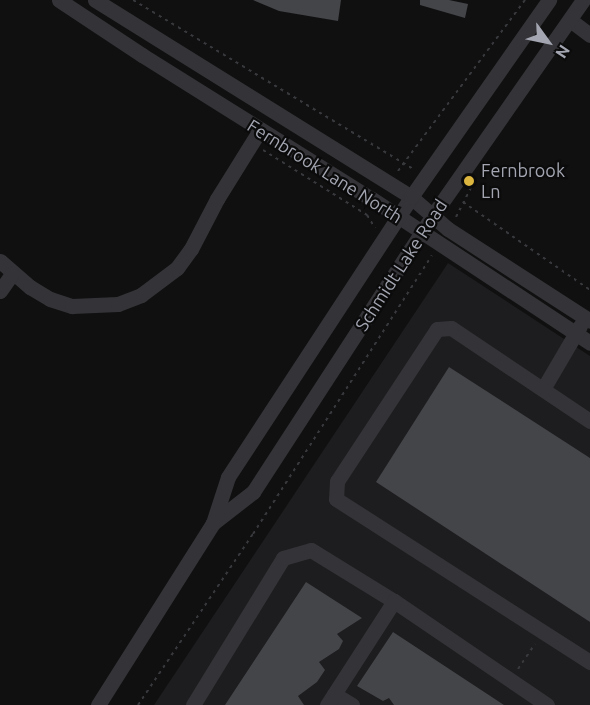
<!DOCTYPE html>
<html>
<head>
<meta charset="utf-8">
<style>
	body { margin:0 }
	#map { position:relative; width:590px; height:705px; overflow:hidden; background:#101011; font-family:Ubuntu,sans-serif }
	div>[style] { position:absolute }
	.built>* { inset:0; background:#1d1c1e }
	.building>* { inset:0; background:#444549 }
	.path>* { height:2px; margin-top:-1px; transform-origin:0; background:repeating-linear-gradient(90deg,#38393d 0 3px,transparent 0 7.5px) }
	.minor>* { height:15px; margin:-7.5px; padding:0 7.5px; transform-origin:7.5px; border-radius:7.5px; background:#343438 }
	.dots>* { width:16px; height:16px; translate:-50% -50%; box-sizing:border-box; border:3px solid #0b0b0c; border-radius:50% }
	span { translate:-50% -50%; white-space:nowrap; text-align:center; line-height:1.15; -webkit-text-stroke:4.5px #0b0b0c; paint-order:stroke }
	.street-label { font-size:18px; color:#a3a6b1 }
	.poi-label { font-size:18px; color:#a3a6b1 }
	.left { translate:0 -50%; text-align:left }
	.north { position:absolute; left:518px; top:12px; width:60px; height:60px; -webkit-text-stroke:4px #0b0b0c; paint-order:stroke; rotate:123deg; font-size:16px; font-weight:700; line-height:24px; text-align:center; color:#a3a6b1 }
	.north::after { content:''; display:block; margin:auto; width:21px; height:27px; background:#a3a6b1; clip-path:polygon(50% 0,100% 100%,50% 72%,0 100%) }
</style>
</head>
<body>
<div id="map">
	<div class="built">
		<i style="clip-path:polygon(448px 263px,590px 356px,590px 705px,154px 705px)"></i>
	</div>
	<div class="building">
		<i style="clip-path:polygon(253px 0,341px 0,338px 21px,279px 11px)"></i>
		<i style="clip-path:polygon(420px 0,449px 0,468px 4px,465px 18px,420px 5px)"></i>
		<i style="clip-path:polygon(449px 367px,590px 458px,590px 622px,376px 482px)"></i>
		<i style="clip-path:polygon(306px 582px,362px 618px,337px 634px,343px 641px,339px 649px,319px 662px,325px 670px,317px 682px,298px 696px,304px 705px,225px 705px)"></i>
		<i style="clip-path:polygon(393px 632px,504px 705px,394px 705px,389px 698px,383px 701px,357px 686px)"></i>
	</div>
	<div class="path">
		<i style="left:133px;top:0;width:327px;rotate:31.1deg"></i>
		<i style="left:263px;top:150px;width:123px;rotate:32deg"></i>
		<i style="left:367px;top:215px;width:15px;rotate:58deg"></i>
		<i style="left:398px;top:171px;width:213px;rotate:-53.4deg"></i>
		<i style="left:463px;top:202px;width:155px;rotate:34.7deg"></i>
		<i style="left:456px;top:217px;width:33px;rotate:-63deg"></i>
		<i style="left:518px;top:669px;width:30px;rotate:-56deg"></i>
		<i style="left:138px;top:705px;width:206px;rotate:-56.1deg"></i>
		<i style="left:253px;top:534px;width:331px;rotate:-57.3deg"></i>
	</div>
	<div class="minor">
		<i style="left:59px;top:0;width:100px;rotate:33.5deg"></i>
		<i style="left:142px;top:55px;width:271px;rotate:32.1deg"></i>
		<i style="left:372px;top:199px;width:261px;rotate:33.4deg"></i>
		<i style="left:95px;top:0;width:372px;rotate:31.9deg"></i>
		<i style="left:411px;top:197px;width:49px;rotate:40.9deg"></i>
		<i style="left:448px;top:229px;width:169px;rotate:32.9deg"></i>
		<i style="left:570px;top:20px;width:25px;rotate:37deg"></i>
		<i style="left:0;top:261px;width:40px;rotate:41deg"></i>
		<i style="left:30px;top:287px;width:23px;rotate:31deg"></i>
		<i style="left:50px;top:299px;width:23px;rotate:18deg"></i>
		<i style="left:72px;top:306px;width:46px;rotate:-2.5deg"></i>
		<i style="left:118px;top:304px;width:25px;rotate:-21deg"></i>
		<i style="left:141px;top:295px;width:45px;rotate:-36.9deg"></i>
		<i style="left:177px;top:268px;width:24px;rotate:-54deg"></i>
		<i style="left:191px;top:249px;width:56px;rotate:-62.5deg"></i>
		<i style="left:217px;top:199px;width:81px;rotate:-58.1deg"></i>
		<i style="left:0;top:291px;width:21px;rotate:-55deg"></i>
		<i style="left:543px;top:389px;width:73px;rotate:-59.6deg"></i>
		<i style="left:590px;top:421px;width:167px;rotate:-146.2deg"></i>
		<i style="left:451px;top:328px;width:14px;rotate:176deg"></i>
		<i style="left:437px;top:329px;width:182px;rotate:123.3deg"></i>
		<i style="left:337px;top:481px;width:18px;rotate:93deg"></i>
		<i style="left:336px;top:499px;width:302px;rotate:32.7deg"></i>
		<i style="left:213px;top:523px;width:51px;rotate:-37.8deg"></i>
		<i style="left:253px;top:492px;width:330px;rotate:-57deg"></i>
		<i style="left:433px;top:215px;width:262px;rotate:-55.1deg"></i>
		<i style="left:334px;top:694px;width:21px;rotate:31deg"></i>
		<i style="left:98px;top:705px;width:215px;rotate:-57.7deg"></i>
		<i style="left:213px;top:523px;width:48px;rotate:-71.9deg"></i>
		<i style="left:228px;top:477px;width:334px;rotate:-56.8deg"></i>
		<i style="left:411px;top:197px;width:241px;rotate:-55deg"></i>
		<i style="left:193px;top:705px;width:172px;rotate:-58.5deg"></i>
		<i style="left:283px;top:558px;width:29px;rotate:-16deg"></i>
		<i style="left:311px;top:550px;width:97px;rotate:31.6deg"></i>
		<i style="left:394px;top:601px;width:185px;rotate:34.2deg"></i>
		<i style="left:327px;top:705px;width:124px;rotate:-57.2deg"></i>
	</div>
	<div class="dots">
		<i style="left:469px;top:181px;background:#dcb63e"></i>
	</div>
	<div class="street-label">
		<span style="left:325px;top:171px;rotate:32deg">Fernbrook Lane North</span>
		<span style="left:401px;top:265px;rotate:-57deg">Schmidt Lake Road</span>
	</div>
	<div class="poi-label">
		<span class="left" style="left:481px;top:181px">Fernbrook<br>Ln</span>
	</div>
	<div class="north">N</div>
</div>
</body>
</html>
